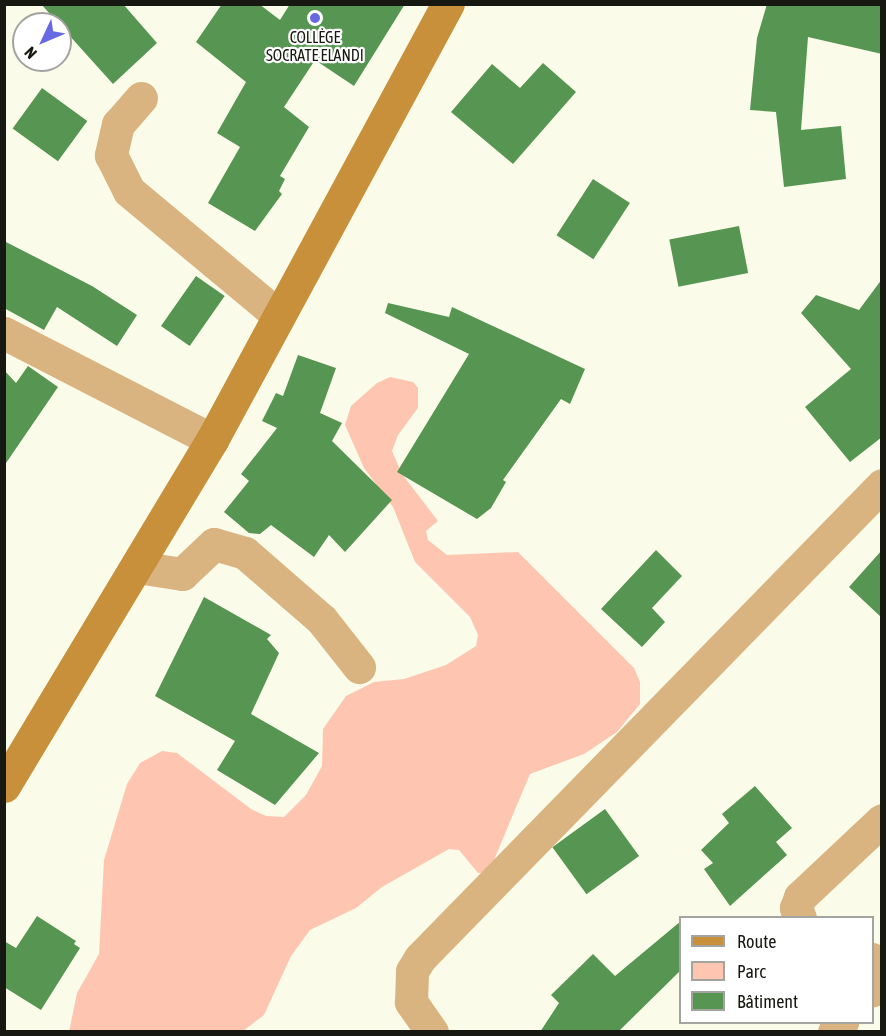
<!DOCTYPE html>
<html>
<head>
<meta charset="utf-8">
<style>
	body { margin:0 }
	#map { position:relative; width:886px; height:1036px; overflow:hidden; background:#fafbe9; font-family:"Asap Condensed",sans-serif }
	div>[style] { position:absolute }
	.green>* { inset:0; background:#fec6b1 }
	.building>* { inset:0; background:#569552; transform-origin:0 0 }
	.street>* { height:33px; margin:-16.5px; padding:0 16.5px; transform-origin:16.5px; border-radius:16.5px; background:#dab480 }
	.secondary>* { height:33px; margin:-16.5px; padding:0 16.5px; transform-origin:16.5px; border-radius:16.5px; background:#c8903a }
	.dots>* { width:16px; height:16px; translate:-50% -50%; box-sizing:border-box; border:3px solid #fff; border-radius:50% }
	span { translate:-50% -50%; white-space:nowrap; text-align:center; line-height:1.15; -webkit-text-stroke:4.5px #fff; paint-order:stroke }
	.poi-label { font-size:16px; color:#181812 }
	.frame { position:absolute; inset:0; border:6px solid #181812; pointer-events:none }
	.legend { position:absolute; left:679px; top:916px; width:195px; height:108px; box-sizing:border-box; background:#fff; border:2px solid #a3a3a0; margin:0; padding:8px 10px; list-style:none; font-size:18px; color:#181812 }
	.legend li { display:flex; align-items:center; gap:12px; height:30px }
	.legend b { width:30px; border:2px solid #a3a3a0 }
	.north { position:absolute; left:12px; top:12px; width:60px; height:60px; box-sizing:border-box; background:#fff; border:2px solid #a3a3a0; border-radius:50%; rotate:226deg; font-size:16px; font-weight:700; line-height:24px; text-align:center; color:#181812 }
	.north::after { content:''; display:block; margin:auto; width:21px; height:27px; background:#6769e3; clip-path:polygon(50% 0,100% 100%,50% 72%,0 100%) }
</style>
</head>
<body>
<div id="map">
	<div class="green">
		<i style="clip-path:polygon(390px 377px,413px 382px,418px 388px,418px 408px,398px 435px,392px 451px,402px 474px,438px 521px,426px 531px,428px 540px,447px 555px,518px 552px,634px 668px,640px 682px,640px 704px,617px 732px,584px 754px,530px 774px,489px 872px,478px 873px,459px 850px,449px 849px,382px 887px,356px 908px,310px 930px,291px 956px,264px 1015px,243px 1031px,69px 1032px,77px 993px,99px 954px,104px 860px,127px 784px,140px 763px,162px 751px,177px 753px,251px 809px,266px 816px,284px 817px,306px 795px,322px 766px,323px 729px,346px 696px,374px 682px,404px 679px,446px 665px,476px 646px,478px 635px,470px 617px,415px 562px,393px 507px,364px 468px,345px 425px,351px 406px,377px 383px)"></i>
	</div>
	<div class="building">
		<i style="clip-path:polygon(41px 4px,123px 4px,157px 43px,113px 84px)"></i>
		<i style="clip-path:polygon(222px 4px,259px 4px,280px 20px,290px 4px,405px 4px,354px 86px,315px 60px,284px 107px,309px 127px,280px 176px,285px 179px,279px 191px,282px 194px,255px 231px,208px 203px,240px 147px,217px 133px,246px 82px,196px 42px)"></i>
		<i style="clip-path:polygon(767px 4px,882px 4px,882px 54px,808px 37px,801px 130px,841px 126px,846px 179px,784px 187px,776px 112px,750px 110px,757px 38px)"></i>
		<i style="clip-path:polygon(543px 63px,576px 92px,513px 164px,451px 112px,492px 64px,520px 88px)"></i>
		<i style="left:42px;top:88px;width:56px;height:50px;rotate:36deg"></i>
		<i style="left:593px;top:179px;width:44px;height:67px;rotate:33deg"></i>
		<i style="left:739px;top:226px;width:48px;height:71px;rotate:79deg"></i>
		<i style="clip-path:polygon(4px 241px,92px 286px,137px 315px,117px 346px,57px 307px,44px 330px,4px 308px)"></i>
		<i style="left:196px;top:276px;width:35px;height:61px;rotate:35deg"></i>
		<i style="clip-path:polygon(882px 279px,882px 437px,850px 462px,805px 407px,851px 369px,801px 313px,816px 295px,859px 310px)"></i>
		<i style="clip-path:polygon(388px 303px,449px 317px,452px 307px,585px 369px,570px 404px,561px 399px,503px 480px,506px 482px,491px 508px,477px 519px,397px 472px,469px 354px,385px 313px)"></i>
		<i style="clip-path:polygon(298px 355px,336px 368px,320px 413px,342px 423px,332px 441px,392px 500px,345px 552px,329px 535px,314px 557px,271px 525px,260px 534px,249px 533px,224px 512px,249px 481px,241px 474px,277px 428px,262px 421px,276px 393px,283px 396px)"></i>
		<i style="clip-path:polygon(28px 366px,58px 387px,4px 466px,4px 370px,16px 383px)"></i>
		<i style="clip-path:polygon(656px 550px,682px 576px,652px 608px,665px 622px,642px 647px,601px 609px)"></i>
		<i style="clip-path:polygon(882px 550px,882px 618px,849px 587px)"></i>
		<i style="clip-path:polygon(204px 597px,271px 635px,267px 639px,279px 653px,251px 714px,319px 753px,275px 805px,217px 770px,235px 741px,155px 696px)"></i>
		<i style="clip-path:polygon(755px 786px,792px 828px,776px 842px,787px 855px,730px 906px,704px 869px,713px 863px,701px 850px,729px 823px,722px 814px)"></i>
		<i style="left:605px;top:809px;width:58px;height:65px;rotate:54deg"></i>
		<i style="clip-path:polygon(37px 916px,76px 941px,74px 944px,80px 948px,41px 1010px,4px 987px,4px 941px,16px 948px)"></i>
		<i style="clip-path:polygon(681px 921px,681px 970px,618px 1032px,540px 1032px,559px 1003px,551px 995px,593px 954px,615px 976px)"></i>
	</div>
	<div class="street">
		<i style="left:141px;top:98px;width:35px;rotate:131deg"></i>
		<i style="left:118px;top:124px;width:32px;rotate:103deg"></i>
		<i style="left:111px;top:155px;width:40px;rotate:63.4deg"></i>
		<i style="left:129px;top:191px;width:195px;rotate:39.8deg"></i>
		<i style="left:4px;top:333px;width:234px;rotate:27.2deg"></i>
		<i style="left:137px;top:567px;width:46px;rotate:8.8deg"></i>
		<i style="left:182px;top:574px;width:44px;rotate:-43.2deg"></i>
		<i style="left:214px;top:544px;width:32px;rotate:16deg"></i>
		<i style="left:245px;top:553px;width:102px;rotate:41deg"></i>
		<i style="left:322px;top:620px;width:60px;rotate:51.8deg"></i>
		<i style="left:800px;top:918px;width:11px;rotate:-112deg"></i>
		<i style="left:796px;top:908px;width:12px;rotate:-70deg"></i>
		<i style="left:800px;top:897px;width:112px;rotate:-43.2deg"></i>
		<i style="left:872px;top:959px;width:13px;rotate:51deg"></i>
		<i style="left:880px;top:969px;width:23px;rotate:110deg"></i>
		<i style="left:432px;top:1032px;width:37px;rotate:-125deg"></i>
		<i style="left:411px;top:1002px;width:31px;rotate:-88deg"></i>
		<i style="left:412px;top:971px;width:15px;rotate:-58deg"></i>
		<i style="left:420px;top:958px;width:661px;rotate:-45.67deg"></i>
		<i style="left:834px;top:1032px;width:13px;rotate:-51deg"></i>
	</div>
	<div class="secondary">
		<i style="left:4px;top:786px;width:404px;rotate:-59deg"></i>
		<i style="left:212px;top:440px;width:496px;rotate:-61.6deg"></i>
	</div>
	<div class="dots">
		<i style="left:315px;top:18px;background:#6769e3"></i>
	</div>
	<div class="poi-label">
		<span style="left:315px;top:46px">COLLÈGE<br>SOCRATE ELANDI</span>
	</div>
	<div class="frame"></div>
	<ul class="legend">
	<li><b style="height:8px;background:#c8903a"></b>Route</li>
	<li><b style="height:16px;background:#fec6b1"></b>Parc</li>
	<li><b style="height:16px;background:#569552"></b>Bâtiment</li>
	</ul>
	<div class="north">N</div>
</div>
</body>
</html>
